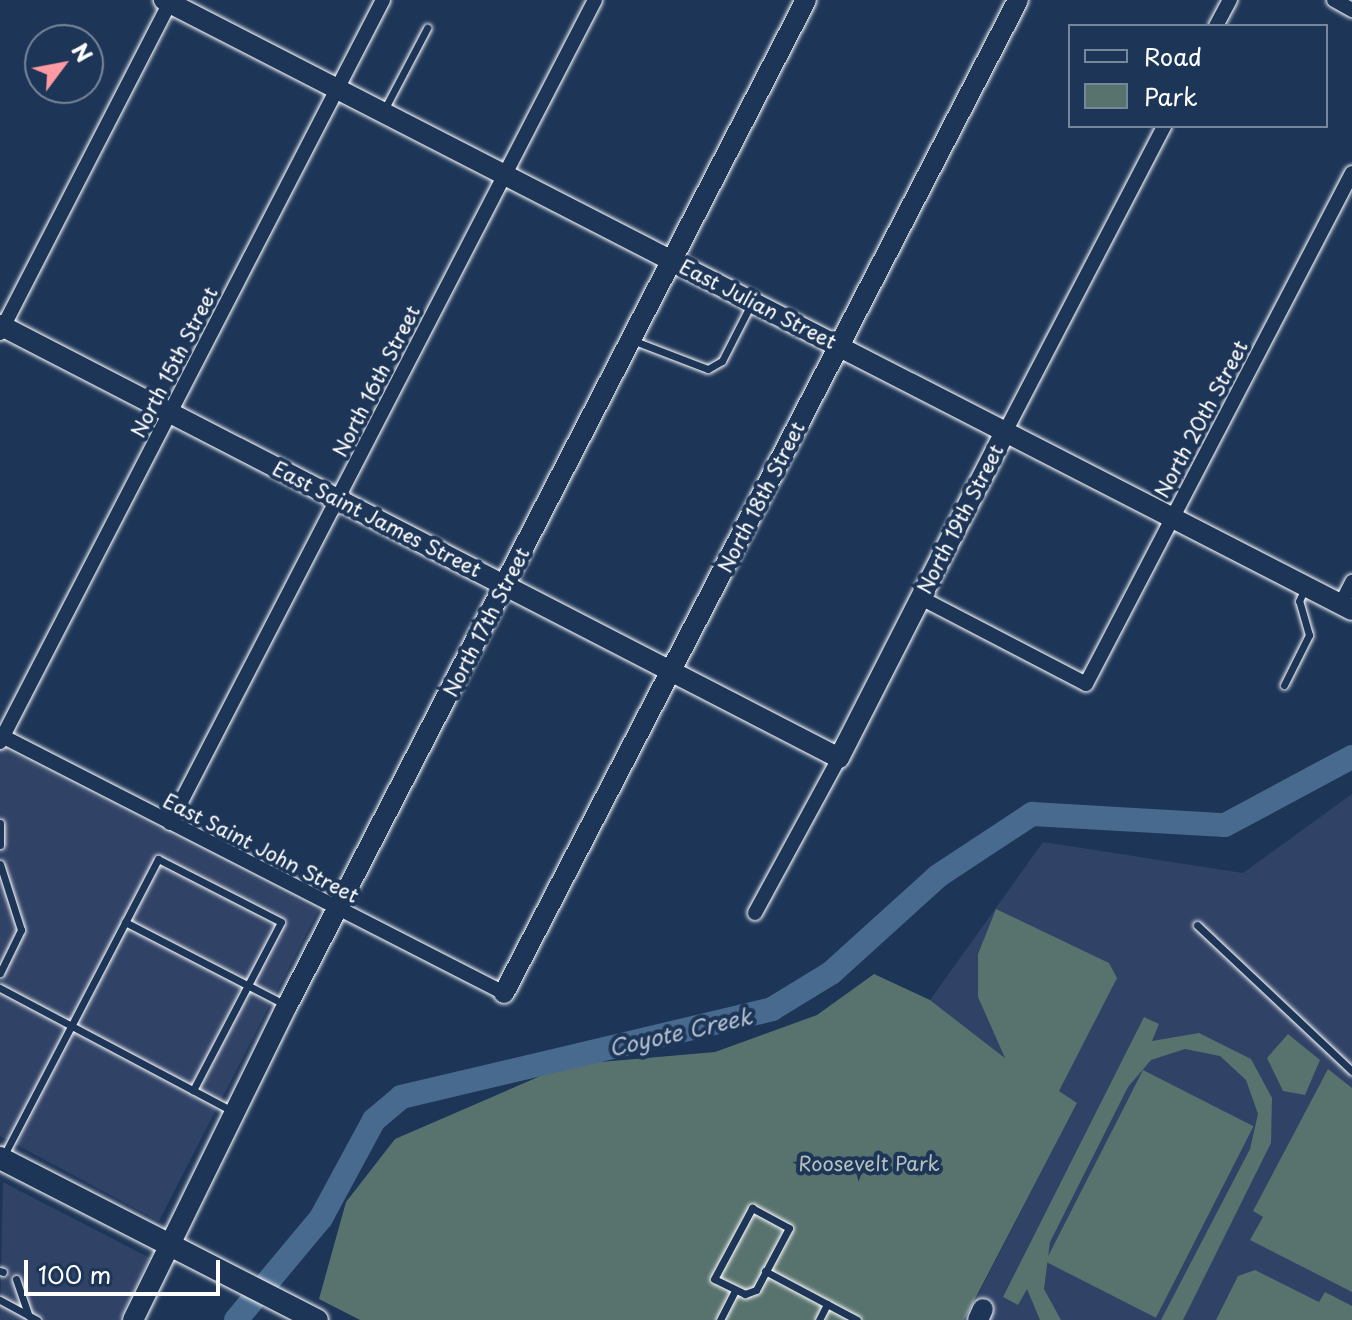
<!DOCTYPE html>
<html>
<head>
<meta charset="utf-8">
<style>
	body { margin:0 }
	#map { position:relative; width:1352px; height:1320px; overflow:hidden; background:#1d3557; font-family:"Playpen Sans",sans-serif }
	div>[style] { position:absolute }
	.built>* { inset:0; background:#304266 }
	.green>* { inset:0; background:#58726e; transform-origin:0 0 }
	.river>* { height:24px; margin:-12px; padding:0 12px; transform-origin:12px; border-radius:12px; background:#476a8e }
	.roads { filter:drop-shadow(0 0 2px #fff) drop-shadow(0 0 2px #fff) }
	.lane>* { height:7px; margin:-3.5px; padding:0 3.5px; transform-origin:3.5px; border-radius:3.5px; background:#1d3557 }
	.street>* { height:14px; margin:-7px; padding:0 7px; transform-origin:7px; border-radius:7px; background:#1d3557 }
	.secondary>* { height:20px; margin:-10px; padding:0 10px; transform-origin:10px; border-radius:10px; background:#1d3557 }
	.primary>* { height:22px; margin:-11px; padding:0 11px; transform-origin:11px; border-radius:11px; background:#1d3557 }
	span { translate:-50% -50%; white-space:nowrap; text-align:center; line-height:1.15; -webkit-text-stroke:8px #1d3557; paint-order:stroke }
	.street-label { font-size:20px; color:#fff }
	.park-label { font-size:20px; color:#b4c0be }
	.water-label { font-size:22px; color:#b5c3d2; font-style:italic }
	.legend { position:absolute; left:1068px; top:24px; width:260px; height:104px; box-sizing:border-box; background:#1d3557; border:2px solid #77869a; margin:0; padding:10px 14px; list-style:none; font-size:24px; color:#fff }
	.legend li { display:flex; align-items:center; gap:16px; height:40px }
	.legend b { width:40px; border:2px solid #77869a }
	.north { position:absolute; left:24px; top:24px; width:80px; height:80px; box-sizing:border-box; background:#1d3557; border:2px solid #77869a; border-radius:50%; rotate:58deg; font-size:22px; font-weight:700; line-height:32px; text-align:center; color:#fff }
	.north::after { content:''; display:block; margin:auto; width:28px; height:36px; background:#ff9aa2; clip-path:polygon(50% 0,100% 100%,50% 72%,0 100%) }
	.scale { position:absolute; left:24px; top:1260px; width:196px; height:36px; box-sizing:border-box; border:4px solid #fff; border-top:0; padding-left:10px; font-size:24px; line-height:28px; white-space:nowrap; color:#fff; -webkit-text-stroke:6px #1d3557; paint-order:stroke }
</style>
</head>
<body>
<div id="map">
	<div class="built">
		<i style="clip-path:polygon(0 747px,318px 911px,159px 1221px,0 1136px)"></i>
		<i style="clip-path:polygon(1352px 794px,1352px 1320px,991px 1320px,971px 1308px,1077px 1103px,1027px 1075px,930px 1000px,1043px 842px,1243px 873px)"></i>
		<i style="clip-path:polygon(3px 1182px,150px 1258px,119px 1320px,0 1320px)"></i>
	</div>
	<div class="green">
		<i style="clip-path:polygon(996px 909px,1109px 963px,1117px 978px,1059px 1091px,1077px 1103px,964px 1320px,360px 1320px,319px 1299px,346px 1202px,395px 1139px,566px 1065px,715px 1052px,817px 1015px,874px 974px,930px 1000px,1005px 1058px,978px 997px,978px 954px)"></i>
		<i style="clip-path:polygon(1144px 1017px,1159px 1024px,1152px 1041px,1199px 1033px,1251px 1059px,1272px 1098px,1271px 1143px,1183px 1320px,1161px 1320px,1250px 1149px,1258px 1114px,1246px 1080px,1220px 1056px,1185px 1049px,1151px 1060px,1128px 1087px,1050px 1242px,1044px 1289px,1061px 1320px,1040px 1320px,1027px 1289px,1018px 1305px,1003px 1297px)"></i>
		<i style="clip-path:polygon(1288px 1034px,1320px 1060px,1305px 1095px,1283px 1091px,1267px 1058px)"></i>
		<i style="clip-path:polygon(1328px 1069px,1352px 1088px,1352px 1292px,1250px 1240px,1263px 1217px,1253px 1211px)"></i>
		<i style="left:1143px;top:1070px;width:124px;height:215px;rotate:27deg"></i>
		<i style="clip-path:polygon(1255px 1270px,1319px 1302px,1325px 1292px,1352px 1306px,1352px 1320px,1216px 1320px,1238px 1276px)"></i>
	</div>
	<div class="river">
		<i style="left:236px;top:1320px;width:133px;rotate:-50.2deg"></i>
		<i style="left:321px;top:1218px;width:111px;rotate:-61.6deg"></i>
		<i style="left:374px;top:1120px;width:35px;rotate:-40deg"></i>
		<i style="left:401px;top:1097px;width:381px;rotate:-13.3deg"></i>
		<i style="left:772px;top:1009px;width:69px;rotate:-31.4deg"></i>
		<i style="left:831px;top:973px;width:144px;rotate:-42.2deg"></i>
		<i style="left:938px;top:876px;width:113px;rotate:-33.4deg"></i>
		<i style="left:1032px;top:814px;width:193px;rotate:3.3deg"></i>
		<i style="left:1225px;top:825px;width:144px;rotate:-28.2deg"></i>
	</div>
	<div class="roads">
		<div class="lane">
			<i style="left:384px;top:110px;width:93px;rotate:-62.3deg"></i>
			<i style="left:632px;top:340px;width:81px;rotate:20.9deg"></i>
			<i style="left:708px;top:369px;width:16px;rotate:-30deg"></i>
			<i style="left:722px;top:361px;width:64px;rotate:-63deg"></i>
			<i style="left:1284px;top:685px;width:56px;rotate:-63.4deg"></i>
			<i style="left:1309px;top:635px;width:35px;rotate:-106deg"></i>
			<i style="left:1299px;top:601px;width:14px;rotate:-65deg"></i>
			<i style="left:0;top:823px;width:22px;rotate:90deg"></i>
			<i style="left:0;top:864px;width:69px;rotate:72.3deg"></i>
			<i style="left:21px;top:930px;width:48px;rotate:116deg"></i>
			<i style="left:125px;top:922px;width:181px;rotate:27.3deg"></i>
			<i style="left:1197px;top:925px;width:213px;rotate:43.3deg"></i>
			<i style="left:0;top:988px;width:263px;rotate:27.9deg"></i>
			<i style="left:3px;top:1157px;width:336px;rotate:-62.5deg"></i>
			<i style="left:158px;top:859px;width:138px;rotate:27.1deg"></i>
			<i style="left:281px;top:922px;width:190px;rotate:117.6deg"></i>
			<i style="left:752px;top:1208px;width:42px;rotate:28.4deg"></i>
			<i style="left:789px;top:1228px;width:70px;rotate:118deg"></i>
			<i style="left:756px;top:1290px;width:12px;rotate:160deg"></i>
			<i style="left:745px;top:1294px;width:34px;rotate:-154deg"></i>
			<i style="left:714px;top:1279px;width:81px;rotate:-61.8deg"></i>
			<i style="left:0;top:1271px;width:3px;rotate:18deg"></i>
			<i style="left:765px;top:1271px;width:104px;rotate:28deg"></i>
			<i style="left:16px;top:1279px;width:39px;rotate:71deg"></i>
			<i style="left:0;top:1300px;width:42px;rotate:28.4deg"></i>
			<i style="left:720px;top:1320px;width:33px;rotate:-63deg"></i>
			<i style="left:819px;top:1320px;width:18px;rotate:-63deg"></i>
		</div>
		<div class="street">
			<i style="left:1334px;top:0;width:21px;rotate:29deg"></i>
			<i style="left:1216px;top:26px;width:30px;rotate:-62deg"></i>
			<i style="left:0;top:333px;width:374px;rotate:-62.8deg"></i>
			<i style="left:1005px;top:432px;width:345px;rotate:-62.5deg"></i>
			<i style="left:919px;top:597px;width:188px;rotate:27.5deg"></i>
			<i style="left:1086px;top:684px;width:576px;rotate:-62.5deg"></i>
			<i style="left:1341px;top:604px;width:25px;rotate:-63deg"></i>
			<i style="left:0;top:735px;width:566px;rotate:27.11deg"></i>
			<i style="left:0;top:742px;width:835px;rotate:-62.7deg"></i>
			<i style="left:170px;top:823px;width:926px;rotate:-62.69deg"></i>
			<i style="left:755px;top:913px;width:176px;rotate:-61.5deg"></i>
		</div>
		<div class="secondary">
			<i style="left:164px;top:0;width:1335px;rotate:27.18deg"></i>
			<i style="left:0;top:325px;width:944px;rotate:27.3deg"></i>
			<i style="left:839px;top:758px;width:366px;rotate:-63deg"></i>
			<i style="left:504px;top:993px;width:1118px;rotate:-62.63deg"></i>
			<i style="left:133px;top:1320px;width:350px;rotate:-63.9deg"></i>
			<i style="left:287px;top:1006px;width:1132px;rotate:-62.71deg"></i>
			<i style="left:978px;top:1320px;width:12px;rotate:-66deg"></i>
		</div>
		<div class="primary">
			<i style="left:0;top:1158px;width:356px;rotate:27.1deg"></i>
		</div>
	</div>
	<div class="street-label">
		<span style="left:758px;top:304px;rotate:27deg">East Julian Street</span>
		<span style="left:174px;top:362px;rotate:-63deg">North 15th Street</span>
		<span style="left:376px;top:381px;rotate:-63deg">North 16th Street</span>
		<span style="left:1201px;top:419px;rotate:-62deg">North 20th Street</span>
		<span style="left:761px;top:497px;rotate:-63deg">North 18th Street</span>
		<span style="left:377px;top:519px;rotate:27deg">East Saint James Street</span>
		<span style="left:960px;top:519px;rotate:-63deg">North 19th Street</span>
		<span style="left:486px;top:622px;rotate:-63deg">North 17th Street</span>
		<span style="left:261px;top:848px;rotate:27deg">East Saint John Street</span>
	</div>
	<div class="park-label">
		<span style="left:869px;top:1163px">Roosevelt Park</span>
	</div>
	<div class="water-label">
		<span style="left:680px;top:1031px;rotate:-13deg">Coyote Creek</span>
	</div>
	<ul class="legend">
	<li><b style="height:10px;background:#1d3557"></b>Road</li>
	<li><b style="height:22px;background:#58726e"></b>Park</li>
	</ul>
	<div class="north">N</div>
	<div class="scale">100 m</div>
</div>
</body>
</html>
